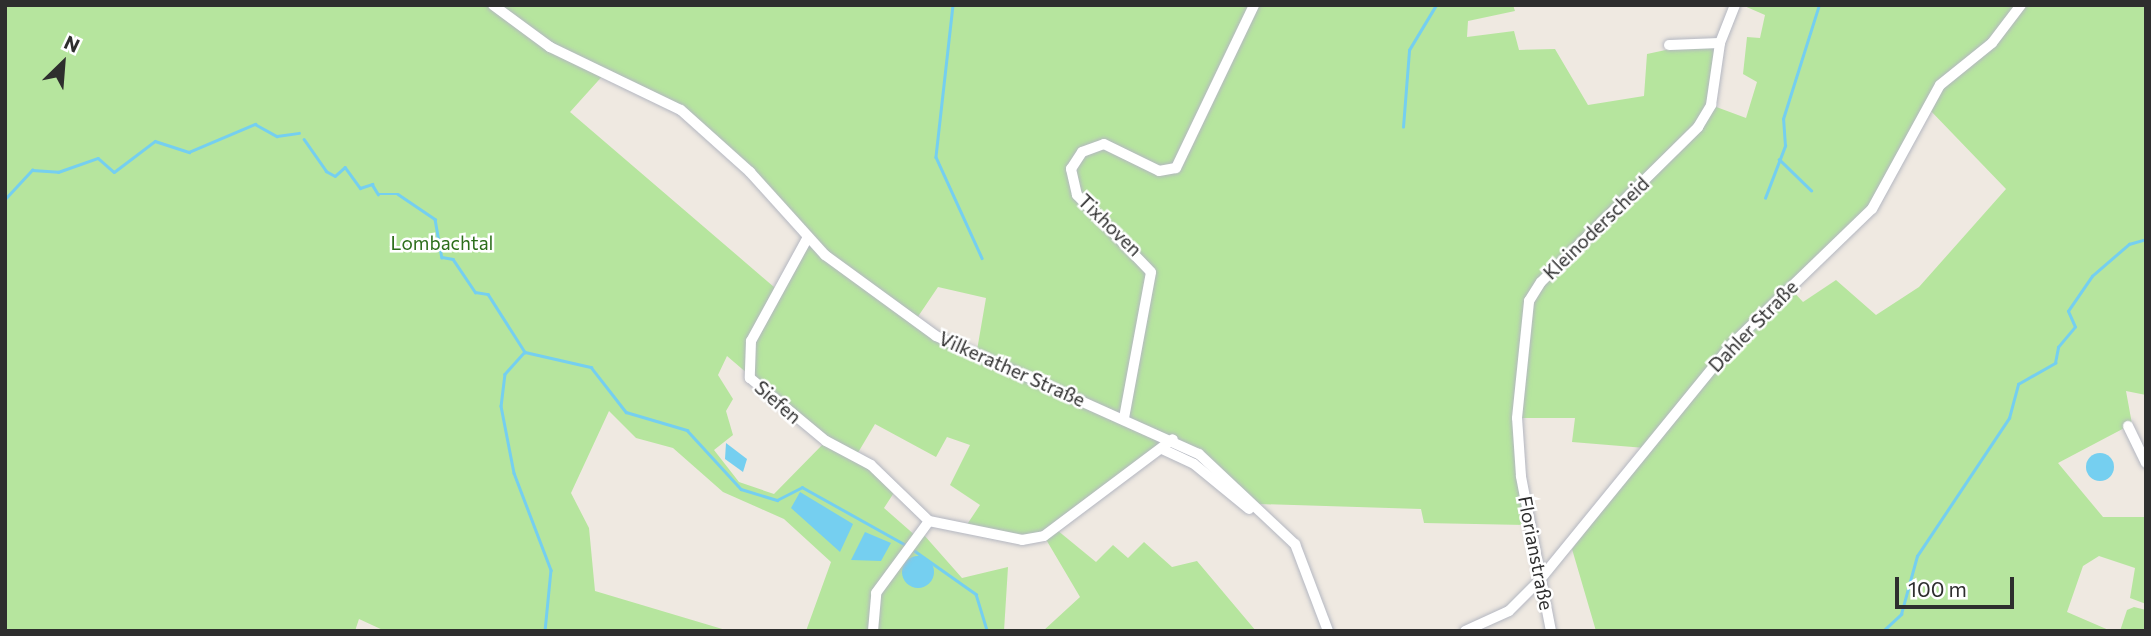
<!DOCTYPE html>
<html>
<head>
<meta charset="utf-8">
<style>
	body { margin:0 }
	#map { position:relative; width:2151px; height:636px; overflow:hidden; background:#efe9e1; font-family:Commissioner,sans-serif }
	div>[style] { position:absolute }
	.green>* { inset:0; background:#b6e59e }
	.water>* { inset:0; background:#75cff0 }
	.round { border-radius:50% }
	.stream>* { height:2.5px; margin:-1.25px; padding:0 1.25px; transform-origin:1.25px; border-radius:1.25px; background:#75cff0 }
	.roads { filter:drop-shadow(0 0 2px #b4b7c1) drop-shadow(0 0 2px #b4b7c1) }
	.minor>* { height:10px; margin:-5px; padding:0 5px; transform-origin:5px; border-radius:5px; background:#fff }
	span { translate:-50% -50%; white-space:nowrap; text-align:center; line-height:1.15; -webkit-text-stroke:5px #fff; paint-order:stroke }
	.street-label { font-size:19px; color:#2e2e2e }
	.park-label { font-size:19px; color:#2c6e1b }
	.frame { position:absolute; inset:0; border:7px solid #2e2e2e; pointer-events:none }
	.north { position:absolute; left:28px; top:28px; width:70px; height:70px; -webkit-text-stroke:5px #fff; paint-order:stroke; rotate:25deg; font-size:19px; font-weight:700; line-height:28px; text-align:center; color:#2e2e2e }
	.north::after { content:''; display:block; margin:auto; width:24px; height:32px; background:#2e2e2e; clip-path:polygon(50% 0,100% 100%,50% 72%,0 100%) }
	.scale { position:absolute; left:1895px; top:577px; width:119px; height:32px; box-sizing:border-box; border:4px solid #2e2e2e; border-top:0; padding-left:9px; font-size:21px; line-height:24px; white-space:nowrap; color:#2e2e2e; -webkit-text-stroke:5px #fff; paint-order:stroke }
</style>
</head>
<body>
<div id="map">
	<div class="green">
		<i style="clip-path:polygon(evenodd,5px 5px,1513px 5px,1515px 11px,1468px 21px,1467px 37px,1514px 31px,1519px 50px,1555px 49px,1588px 105px,1644px 96px,1647px 54px,1717px 39px,1711px 105px,1746px 118px,1757px 82px,1743px 74px,1747px 37px,1760px 38px,1765px 15px,1742px 5px,2146px 5px,2146px 395px,2126px 391px,2132px 424px,2058px 463px,2103px 517px,2146px 517px,2146px 604px,2130px 598px,2135px 568px,2099px 556px,2083px 566px,2067px 612px,2111px 631px,1596px 631px,1572px 549px,1715px 367px,1645px 448px,1572px 442px,1575px 418px,1518px 418px,1527px 525px,1424px 523px,1421px 509px,1258px 504px,1173px 439px,1057px 530px,1096px 562px,1113px 545px,1128px 558px,1144px 542px,1172px 567px,1197px 561px,1256px 631px,1043px 631px,1080px 597px,1044px 536px,1030px 540px,966px 526px,980px 505px,950px 485px,970px 445px,947px 437px,936px 457px,875px 424px,856px 456px,897px 488px,884px 508px,917px 537px,909px 549px,924px 535px,962px 578px,1008px 567px,1004px 631px,806px 631px,831px 562px,784px 519px,723px 492px,673px 448px,636px 438px,609px 411px,571px 493px,589px 528px,595px 591px,729px 631px,385px 631px,359px 619px,355px 631px,5px 631px,5px 5px,606px 72px,653px 93px,750px 172px,808px 237px,781px 293px,570px 112px,606px 72px,5px 5px,1928px 108px,2006px 189px,1919px 287px,1876px 315px,1836px 280px,1803px 302px,1790px 288px,1884px 194px,1928px 108px,5px 5px,938px 287px,986px 298px,976px 356px,915px 321px,938px 287px,5px 5px,727px 356px,826px 441px,774px 494px,739px 482px,714px 450px,733px 435px,726px 411px,733px 399px,718px 375px,727px 356px)"></i>
		<i style="clip-path:polygon(2134px 607px,2146px 610px,2146px 631px,2120px 631px,2127px 610px)"></i>
	</div>
	<div class="water">
		<i style="clip-path:polygon(726px 443px,747px 459px,743px 472px,725px 459px)"></i>
		<i class="round" style="left:2086px;top:453px;width:28px;height:28px"></i>
		<i style="clip-path:polygon(800px 492px,853px 524px,840px 552px,791px 508px)"></i>
		<i style="clip-path:polygon(865px 532px,891px 543px,881px 561px,851px 560px)"></i>
		<i class="round" style="left:902px;top:556px;width:32px;height:32px"></i>
	</div>
	<div class="stream">
		<i style="left:953px;top:5px;width:153px;rotate:96.4deg"></i>
		<i style="left:936px;top:157px;width:111px;rotate:65.5deg"></i>
		<i style="left:1403px;top:127px;width:77px;rotate:-85.5deg"></i>
		<i style="left:1409px;top:50px;width:52px;rotate:-59deg"></i>
		<i style="left:304px;top:139px;width:39px;rotate:55deg"></i>
		<i style="left:326px;top:171px;width:10px;rotate:29deg"></i>
		<i style="left:335px;top:176px;width:13px;rotate:-42deg"></i>
		<i style="left:345px;top:167px;width:26px;rotate:54deg"></i>
		<i style="left:360px;top:188px;width:13px;rotate:-18deg"></i>
		<i style="left:372px;top:184px;width:12px;rotate:59deg"></i>
		<i style="left:378px;top:194px;width:20px"></i>
		<i style="left:398px;top:194px;width:45px;rotate:34deg"></i>
		<i style="left:435px;top:219px;width:39px;rotate:80deg"></i>
		<i style="left:442px;top:257px;width:11px;rotate:10deg"></i>
		<i style="left:453px;top:259px;width:40px;rotate:56deg"></i>
		<i style="left:475px;top:292px;width:13px;rotate:9deg"></i>
		<i style="left:488px;top:294px;width:69px;rotate:57.5deg"></i>
		<i style="left:525px;top:352px;width:30px;rotate:132deg"></i>
		<i style="left:505px;top:374px;width:32px;rotate:97deg"></i>
		<i style="left:501px;top:406px;width:68px;rotate:79deg"></i>
		<i style="left:514px;top:473px;width:104px;rotate:69.1deg"></i>
		<i style="left:551px;top:570px;width:61px;rotate:95.6deg"></i>
		<i style="left:1779px;top:159px;width:45px;rotate:44.1deg"></i>
		<i style="left:1765px;top:198px;width:56px;rotate:-69deg"></i>
		<i style="left:1785px;top:146px;width:27px;rotate:-94deg"></i>
		<i style="left:1783px;top:119px;width:120px;rotate:-72.5deg"></i>
		<i style="left:5px;top:199px;width:40px;rotate:-47deg"></i>
		<i style="left:32px;top:170px;width:26px;rotate:4deg"></i>
		<i style="left:58px;top:172px;width:42px;rotate:-19.3deg"></i>
		<i style="left:98px;top:158px;width:21px;rotate:41deg"></i>
		<i style="left:114px;top:172px;width:51px;rotate:-37.1deg"></i>
		<i style="left:155px;top:141px;width:36px;rotate:18deg"></i>
		<i style="left:189px;top:152px;width:72px;rotate:-23deg"></i>
		<i style="left:255px;top:124px;width:25px;rotate:29deg"></i>
		<i style="left:277px;top:136px;width:22px;rotate:-8deg"></i>
		<i style="left:525px;top:352px;width:68px;rotate:12.8deg"></i>
		<i style="left:591px;top:367px;width:57px;rotate:52.1deg"></i>
		<i style="left:626px;top:412px;width:64px;rotate:16.4deg"></i>
		<i style="left:687px;top:430px;width:80px;rotate:47.5deg"></i>
		<i style="left:741px;top:489px;width:38px;rotate:17deg"></i>
		<i style="left:777px;top:500px;width:28px;rotate:-27deg"></i>
		<i style="left:802px;top:487px;width:117px;rotate:29.2deg"></i>
		<i style="left:915px;top:551px;width:75px;rotate:35.2deg"></i>
		<i style="left:976px;top:594px;width:39px;rotate:73deg"></i>
		<i style="left:1883px;top:631px;width:25px;rotate:-43deg"></i>
		<i style="left:1901px;top:614px;width:60px;rotate:-74.6deg"></i>
		<i style="left:1917px;top:556px;width:166px;rotate:-56.3deg"></i>
		<i style="left:2009px;top:418px;width:35px;rotate:-75deg"></i>
		<i style="left:2018px;top:384px;width:43px;rotate:-29.6deg"></i>
		<i style="left:2055px;top:363px;width:16px;rotate:-79deg"></i>
		<i style="left:2058px;top:347px;width:26px;rotate:-50deg"></i>
		<i style="left:2075px;top:327px;width:17px;rotate:-114deg"></i>
		<i style="left:2068px;top:311px;width:42px;rotate:-55.6deg"></i>
		<i style="left:2092px;top:276px;width:49px;rotate:-40.9deg"></i>
		<i style="left:2129px;top:244px;width:18px;rotate:-16deg"></i>
	</div>
	<div class="roads">
		<div class="minor">
			<i style="left:493px;top:5px;width:71px;rotate:36.4deg"></i>
			<i style="left:550px;top:47px;width:145px;rotate:25.7deg"></i>
			<i style="left:681px;top:110px;width:93px;rotate:41.9deg"></i>
			<i style="left:750px;top:172px;width:112px;rotate:47.9deg"></i>
			<i style="left:825px;top:255px;width:137px;rotate:36.1deg"></i>
			<i style="left:936px;top:336px;width:288px;rotate:24.2deg"></i>
			<i style="left:1199px;top:454px;width:132px;rotate:43.2deg"></i>
			<i style="left:1295px;top:544px;width:93px;rotate:69.2deg"></i>
			<i style="left:1669px;top:45px;width:51px;rotate:-2.2deg"></i>
			<i style="left:808px;top:237px;width:119px;rotate:118.7deg"></i>
			<i style="left:751px;top:341px;width:37px;rotate:92deg"></i>
			<i style="left:750px;top:378px;width:99px;rotate:39.7deg"></i>
			<i style="left:826px;top:441px;width:51px;rotate:28.1deg"></i>
			<i style="left:871px;top:465px;width:81px;rotate:44deg"></i>
			<i style="left:929px;top:521px;width:95px;rotate:11.5deg"></i>
			<i style="left:1022px;top:540px;width:22px;rotate:-10deg"></i>
			<i style="left:1044px;top:536px;width:161px;rotate:-36.9deg"></i>
			<i style="left:1124px;top:418px;width:148px;rotate:-79.5deg"></i>
			<i style="left:1151px;top:272px;width:107px;rotate:-133.9deg"></i>
			<i style="left:1077px;top:195px;width:27px;rotate:-103deg"></i>
			<i style="left:1071px;top:169px;width:20px;rotate:-57deg"></i>
			<i style="left:1082px;top:152px;width:23px;rotate:-20deg"></i>
			<i style="left:1104px;top:144px;width:61px;rotate:26.1deg"></i>
			<i style="left:1159px;top:171px;width:17px;rotate:-10deg"></i>
			<i style="left:1176px;top:168px;width:181px;rotate:-64.4deg"></i>
			<i style="left:2128px;top:426px;width:41px;rotate:64.1deg"></i>
			<i style="left:1162px;top:449px;width:35px;rotate:25deg"></i>
			<i style="left:1194px;top:464px;width:71px;rotate:39.3deg"></i>
			<i style="left:873px;top:631px;width:38px;rotate:-85deg"></i>
			<i style="left:876px;top:593px;width:89px;rotate:-53.6deg"></i>
			<i style="left:1465px;top:631px;width:48px;rotate:-24.4deg"></i>
			<i style="left:1509px;top:611px;width:41px;rotate:-45deg"></i>
			<i style="left:1538px;top:582px;width:307px;rotate:-50.8deg"></i>
			<i style="left:1732px;top:344px;width:194px;rotate:-44deg"></i>
			<i style="left:1872px;top:209px;width:141px;rotate:-61.3deg"></i>
			<i style="left:1940px;top:85px;width:67px;rotate:-38.9deg"></i>
			<i style="left:1992px;top:43px;width:48px;rotate:-52.7deg"></i>
			<i style="left:1551px;top:631px;width:158px;rotate:-101deg"></i>
			<i style="left:1521px;top:476px;width:58px;rotate:-93.9deg"></i>
			<i style="left:1517px;top:418px;width:118px;rotate:-84.1deg"></i>
			<i style="left:1529px;top:301px;width:22px;rotate:-58deg"></i>
			<i style="left:1541px;top:282px;width:221px;rotate:-44.6deg"></i>
			<i style="left:1698px;top:127px;width:26px;rotate:-59deg"></i>
			<i style="left:1711px;top:105px;width:63px;rotate:-81.7deg"></i>
			<i style="left:1720px;top:43px;width:41px;rotate:-68.5deg"></i>
		</div>
	</div>
	<div class="street-label">
		<span style="left:1110px;top:225px;rotate:44deg">Tixhoven</span>
		<span style="left:1596px;top:228px;rotate:-44deg">Kleinoderscheid</span>
		<span style="left:1753px;top:326px;rotate:-46deg">Dahler Straße</span>
		<span style="left:1012px;top:369px;rotate:24deg">Vilkerather Straße</span>
		<span style="left:778px;top:402px;rotate:41deg">Siefen</span>
		<span style="left:1536px;top:553px;rotate:79deg">Florianstraße</span>
	</div>
	<div class="park-label">
		<span style="left:442px;top:243px">Lombachtal</span>
	</div>
	<div class="frame"></div>
	<div class="north">N</div>
	<div class="scale">100 m</div>
</div>
</body>
</html>
